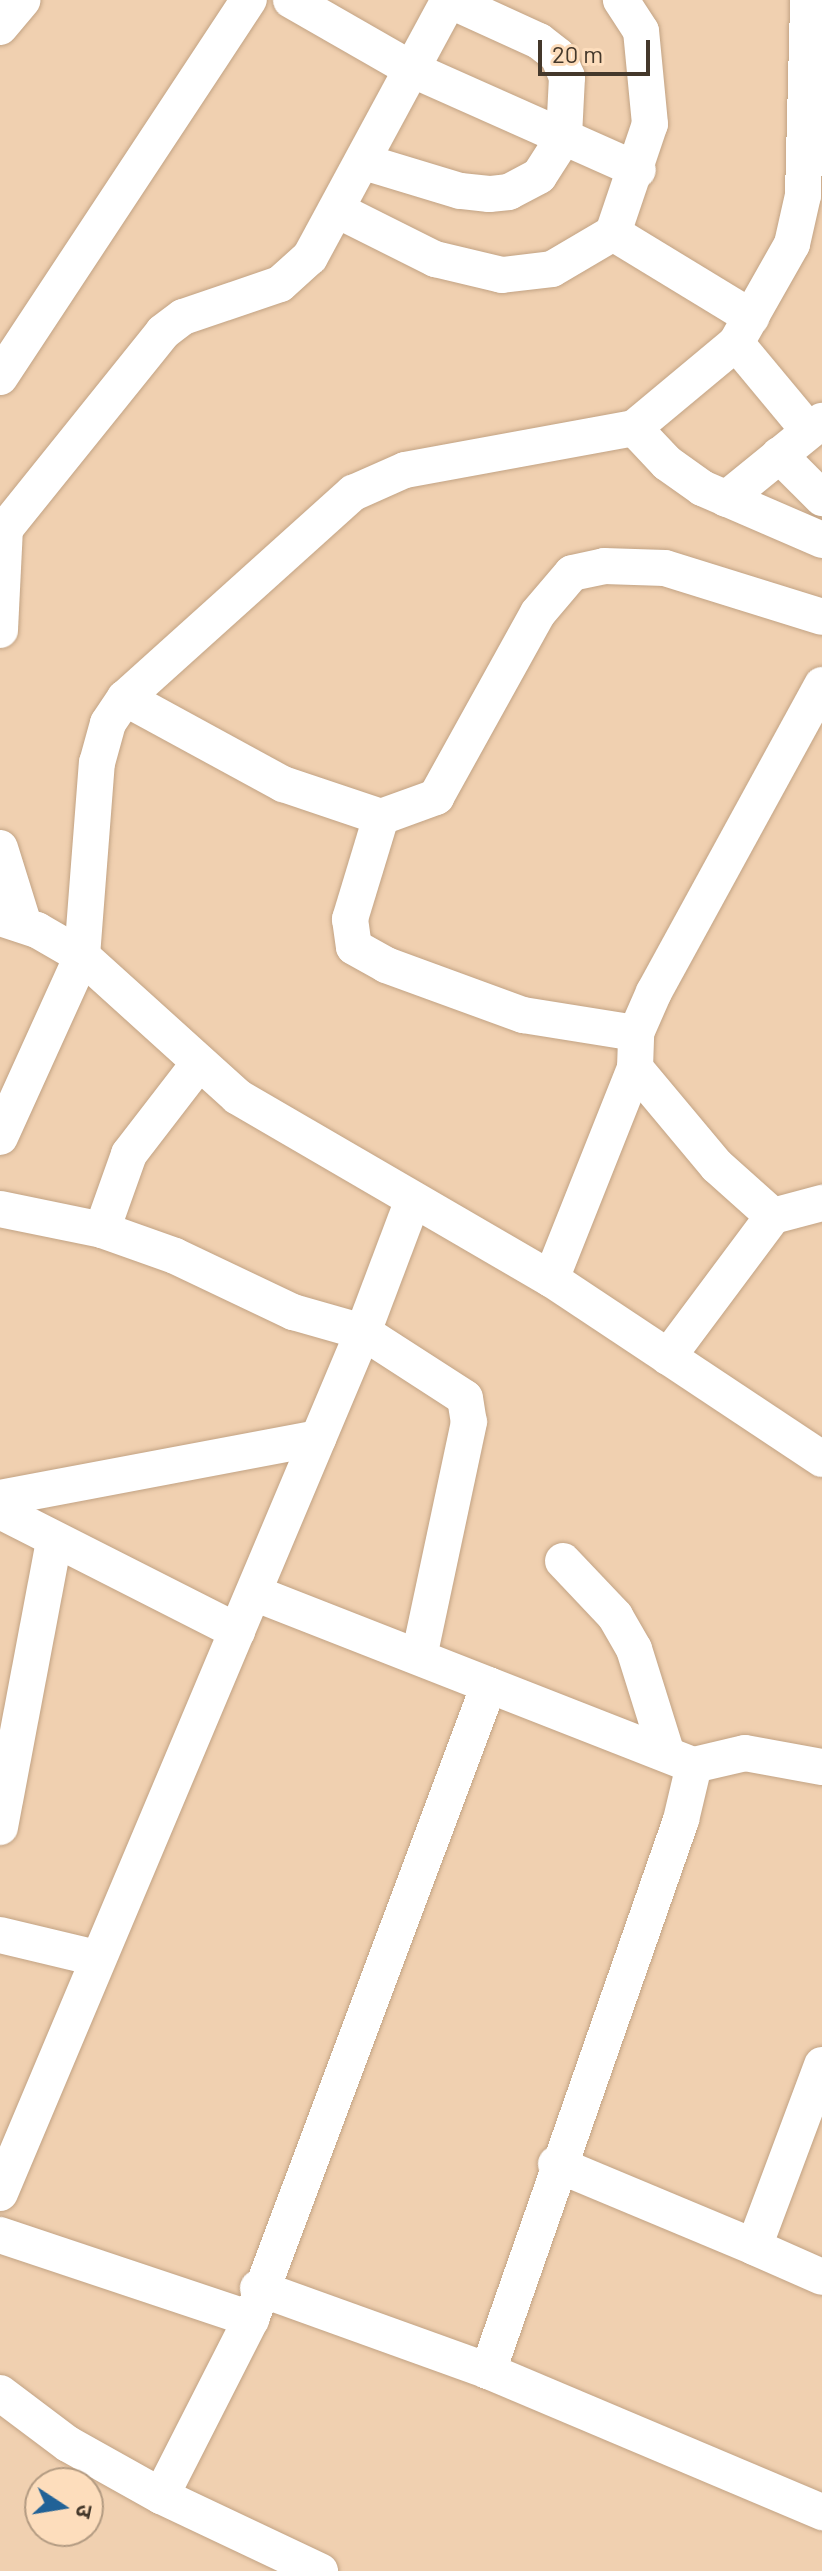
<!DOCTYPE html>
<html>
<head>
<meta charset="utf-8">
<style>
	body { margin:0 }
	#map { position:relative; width:822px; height:2571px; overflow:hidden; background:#f0d0b0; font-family:Barlow,"Noto Sans Devanagari",sans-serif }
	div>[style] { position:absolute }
	.roads { filter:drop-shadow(0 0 2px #c2a384) drop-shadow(0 0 2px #c2a384) }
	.minor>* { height:36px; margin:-18px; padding:0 18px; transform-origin:18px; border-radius:18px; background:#fff }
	span { translate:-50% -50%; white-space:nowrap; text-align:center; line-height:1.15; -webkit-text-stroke:6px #fdddbc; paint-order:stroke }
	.north { position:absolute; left:24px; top:2467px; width:80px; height:80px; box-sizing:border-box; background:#fdddbc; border:2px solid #b39b82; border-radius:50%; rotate:102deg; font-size:22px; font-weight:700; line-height:32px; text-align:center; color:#44382b }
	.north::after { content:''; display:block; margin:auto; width:28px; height:36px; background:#216297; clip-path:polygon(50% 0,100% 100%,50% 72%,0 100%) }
	.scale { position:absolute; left:538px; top:40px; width:112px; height:36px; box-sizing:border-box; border:4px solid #44382b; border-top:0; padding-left:10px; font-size:24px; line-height:28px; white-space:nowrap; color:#44382b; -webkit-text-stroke:6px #fdddbc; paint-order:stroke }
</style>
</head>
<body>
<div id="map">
	<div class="roads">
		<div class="minor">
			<i style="left:291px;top:0;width:141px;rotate:29.8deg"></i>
			<i style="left:413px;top:70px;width:246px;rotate:24deg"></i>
			<i style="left:0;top:27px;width:35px;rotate:-50deg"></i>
			<i style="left:337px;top:210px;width:110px;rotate:26.6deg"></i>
			<i style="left:435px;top:259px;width:69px;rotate:13.4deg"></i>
			<i style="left:502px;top:275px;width:50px;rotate:-6.8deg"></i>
			<i style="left:552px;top:269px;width:71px;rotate:-30.5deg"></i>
			<i style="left:613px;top:233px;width:115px;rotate:-71.3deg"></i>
			<i style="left:650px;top:124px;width:93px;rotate:-95.5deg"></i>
			<i style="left:641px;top:31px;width:37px;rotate:-123deg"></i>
			<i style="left:613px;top:233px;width:162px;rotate:31.3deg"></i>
			<i style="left:736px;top:343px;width:114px;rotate:50.3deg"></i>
			<i style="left:0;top:377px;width:452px;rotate:-56.6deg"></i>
			<i style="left:634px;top:428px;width:48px;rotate:46.7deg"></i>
			<i style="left:667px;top:463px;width:43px;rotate:35.5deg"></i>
			<i style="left:702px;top:488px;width:131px;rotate:23.4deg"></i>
			<i style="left:779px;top:455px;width:61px;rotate:45deg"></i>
			<i style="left:726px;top:499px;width:124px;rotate:-39.1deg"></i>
			<i style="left:0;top:535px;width:260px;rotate:-51.2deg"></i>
			<i style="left:163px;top:332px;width:25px;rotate:-37deg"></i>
			<i style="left:183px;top:317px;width:102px;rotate:-18.8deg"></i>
			<i style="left:280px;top:284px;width:40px;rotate:-42deg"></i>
			<i style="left:310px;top:257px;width:292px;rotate:-61.6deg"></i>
			<i style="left:449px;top:0;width:99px;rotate:24.5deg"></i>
			<i style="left:539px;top:41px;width:24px;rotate:38deg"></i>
			<i style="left:558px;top:56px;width:23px;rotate:67deg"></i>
			<i style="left:567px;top:77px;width:60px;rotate:92.9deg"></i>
			<i style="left:564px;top:137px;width:46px;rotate:122.7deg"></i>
			<i style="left:539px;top:176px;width:34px;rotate:152deg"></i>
			<i style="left:509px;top:192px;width:20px;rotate:174deg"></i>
			<i style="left:489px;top:194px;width:29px;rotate:-174deg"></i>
			<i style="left:460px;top:191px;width:100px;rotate:-163.2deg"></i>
			<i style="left:0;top:630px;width:101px;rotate:-87.2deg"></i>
			<i style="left:125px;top:698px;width:180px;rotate:28.6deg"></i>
			<i style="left:283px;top:784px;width:103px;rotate:18.6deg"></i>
			<i style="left:381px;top:817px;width:59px;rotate:-20deg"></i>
			<i style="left:436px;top:797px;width:210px;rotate:-61deg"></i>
			<i style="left:538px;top:613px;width:52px;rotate:-49.6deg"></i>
			<i style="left:572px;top:573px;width:33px;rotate:-12deg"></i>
			<i style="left:604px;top:566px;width:61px;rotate:1.9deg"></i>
			<i style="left:665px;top:568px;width:164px;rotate:17.3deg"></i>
			<i style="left:381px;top:817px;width:107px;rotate:106.9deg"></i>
			<i style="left:350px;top:919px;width:28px;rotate:82deg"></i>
			<i style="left:354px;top:947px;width:37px;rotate:29deg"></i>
			<i style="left:386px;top:965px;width:146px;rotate:20.1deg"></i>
			<i style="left:523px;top:1015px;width:114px;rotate:9.1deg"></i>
			<i style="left:0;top:848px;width:81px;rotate:72.7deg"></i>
			<i style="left:0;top:918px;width:39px;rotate:18deg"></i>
			<i style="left:37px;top:930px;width:52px;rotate:30deg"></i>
			<i style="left:82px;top:956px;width:210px;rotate:42.1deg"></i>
			<i style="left:238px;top:1097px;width:362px;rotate:30.2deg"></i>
			<i style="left:551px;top:1279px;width:325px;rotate:33.6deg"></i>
			<i style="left:635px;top:1068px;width:128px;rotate:50.1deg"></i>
			<i style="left:717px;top:1166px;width:75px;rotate:41.8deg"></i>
			<i style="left:773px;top:1216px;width:176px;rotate:126.7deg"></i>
			<i style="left:0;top:1137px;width:199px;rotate:-65.6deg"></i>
			<i style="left:82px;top:956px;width:194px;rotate:-85.6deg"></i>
			<i style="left:97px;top:763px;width:41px;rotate:-74.6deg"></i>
			<i style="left:108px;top:723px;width:30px;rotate:-56deg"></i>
			<i style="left:125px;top:698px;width:307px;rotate:-42deg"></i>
			<i style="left:353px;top:493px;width:57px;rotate:-23.9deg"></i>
			<i style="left:405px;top:470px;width:233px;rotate:-10.4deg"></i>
			<i style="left:634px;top:428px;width:133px;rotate:-39.8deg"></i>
			<i style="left:736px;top:343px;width:114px;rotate:-60.5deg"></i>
			<i style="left:792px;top:244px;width:50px;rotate:-77.3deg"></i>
			<i style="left:803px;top:195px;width:195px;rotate:-88.5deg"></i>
			<i style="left:0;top:1209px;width:104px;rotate:11.6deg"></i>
			<i style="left:102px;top:1230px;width:77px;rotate:19.6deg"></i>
			<i style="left:175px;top:1256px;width:131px;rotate:25.4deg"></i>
			<i style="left:293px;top:1312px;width:73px;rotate:15.9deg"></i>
			<i style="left:363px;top:1332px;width:121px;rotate:32.9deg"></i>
			<i style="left:465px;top:1398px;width:24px;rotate:81deg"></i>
			<i style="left:469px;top:1422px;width:240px;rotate:102deg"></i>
			<i style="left:773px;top:1216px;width:51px;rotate:-14.9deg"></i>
			<i style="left:102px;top:1230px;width:81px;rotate:-70.4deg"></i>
			<i style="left:129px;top:1154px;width:115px;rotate:-52.4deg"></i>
			<i style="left:551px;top:1279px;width:227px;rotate:-68.3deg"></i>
			<i style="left:635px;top:1068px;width:35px;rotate:-88deg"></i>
			<i style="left:636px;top:1033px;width:45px;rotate:-66.3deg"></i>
			<i style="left:654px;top:992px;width:350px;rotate:-61.3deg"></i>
			<i style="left:0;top:1498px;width:324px;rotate:-10.7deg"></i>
			<i style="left:0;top:1511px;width:266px;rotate:26.9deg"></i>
			<i style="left:563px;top:1561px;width:76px;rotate:46.6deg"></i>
			<i style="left:615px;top:1616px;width:38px;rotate:60deg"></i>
			<i style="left:634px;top:1649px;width:107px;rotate:72.6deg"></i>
			<i style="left:254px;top:1593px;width:472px;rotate:21.4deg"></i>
			<i style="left:694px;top:1765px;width:57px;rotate:103.3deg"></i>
			<i style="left:681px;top:1820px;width:584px;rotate:109.3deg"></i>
			<i style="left:694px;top:1765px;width:52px;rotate:-13.2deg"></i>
			<i style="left:745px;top:1753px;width:78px;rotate:10.3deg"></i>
			<i style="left:0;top:1827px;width:290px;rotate:-79.3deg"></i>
			<i style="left:0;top:1935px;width:99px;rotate:13.5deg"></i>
			<i style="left:822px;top:2065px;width:194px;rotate:110.5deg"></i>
			<i style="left:754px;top:2247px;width:74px;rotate:23.8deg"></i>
			<i style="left:556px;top:2164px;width:215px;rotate:22.7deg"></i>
			<i style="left:0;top:2193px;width:934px;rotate:-67.14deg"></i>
			<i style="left:363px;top:1332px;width:139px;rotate:-69.3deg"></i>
			<i style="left:0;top:2235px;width:265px;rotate:18.5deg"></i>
			<i style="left:258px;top:2288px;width:245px;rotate:19.8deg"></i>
			<i style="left:488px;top:2371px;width:363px;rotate:22.9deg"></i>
			<i style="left:0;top:2393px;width:85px;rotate:36.9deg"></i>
			<i style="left:68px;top:2444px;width:107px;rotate:29.2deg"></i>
			<i style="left:161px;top:2496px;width:176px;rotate:25.3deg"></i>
			<i style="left:161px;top:2496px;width:199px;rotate:-63deg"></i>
			<i style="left:251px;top:2319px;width:677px;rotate:-69.42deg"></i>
		</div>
	</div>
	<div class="north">उ</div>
	<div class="scale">20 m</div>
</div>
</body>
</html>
